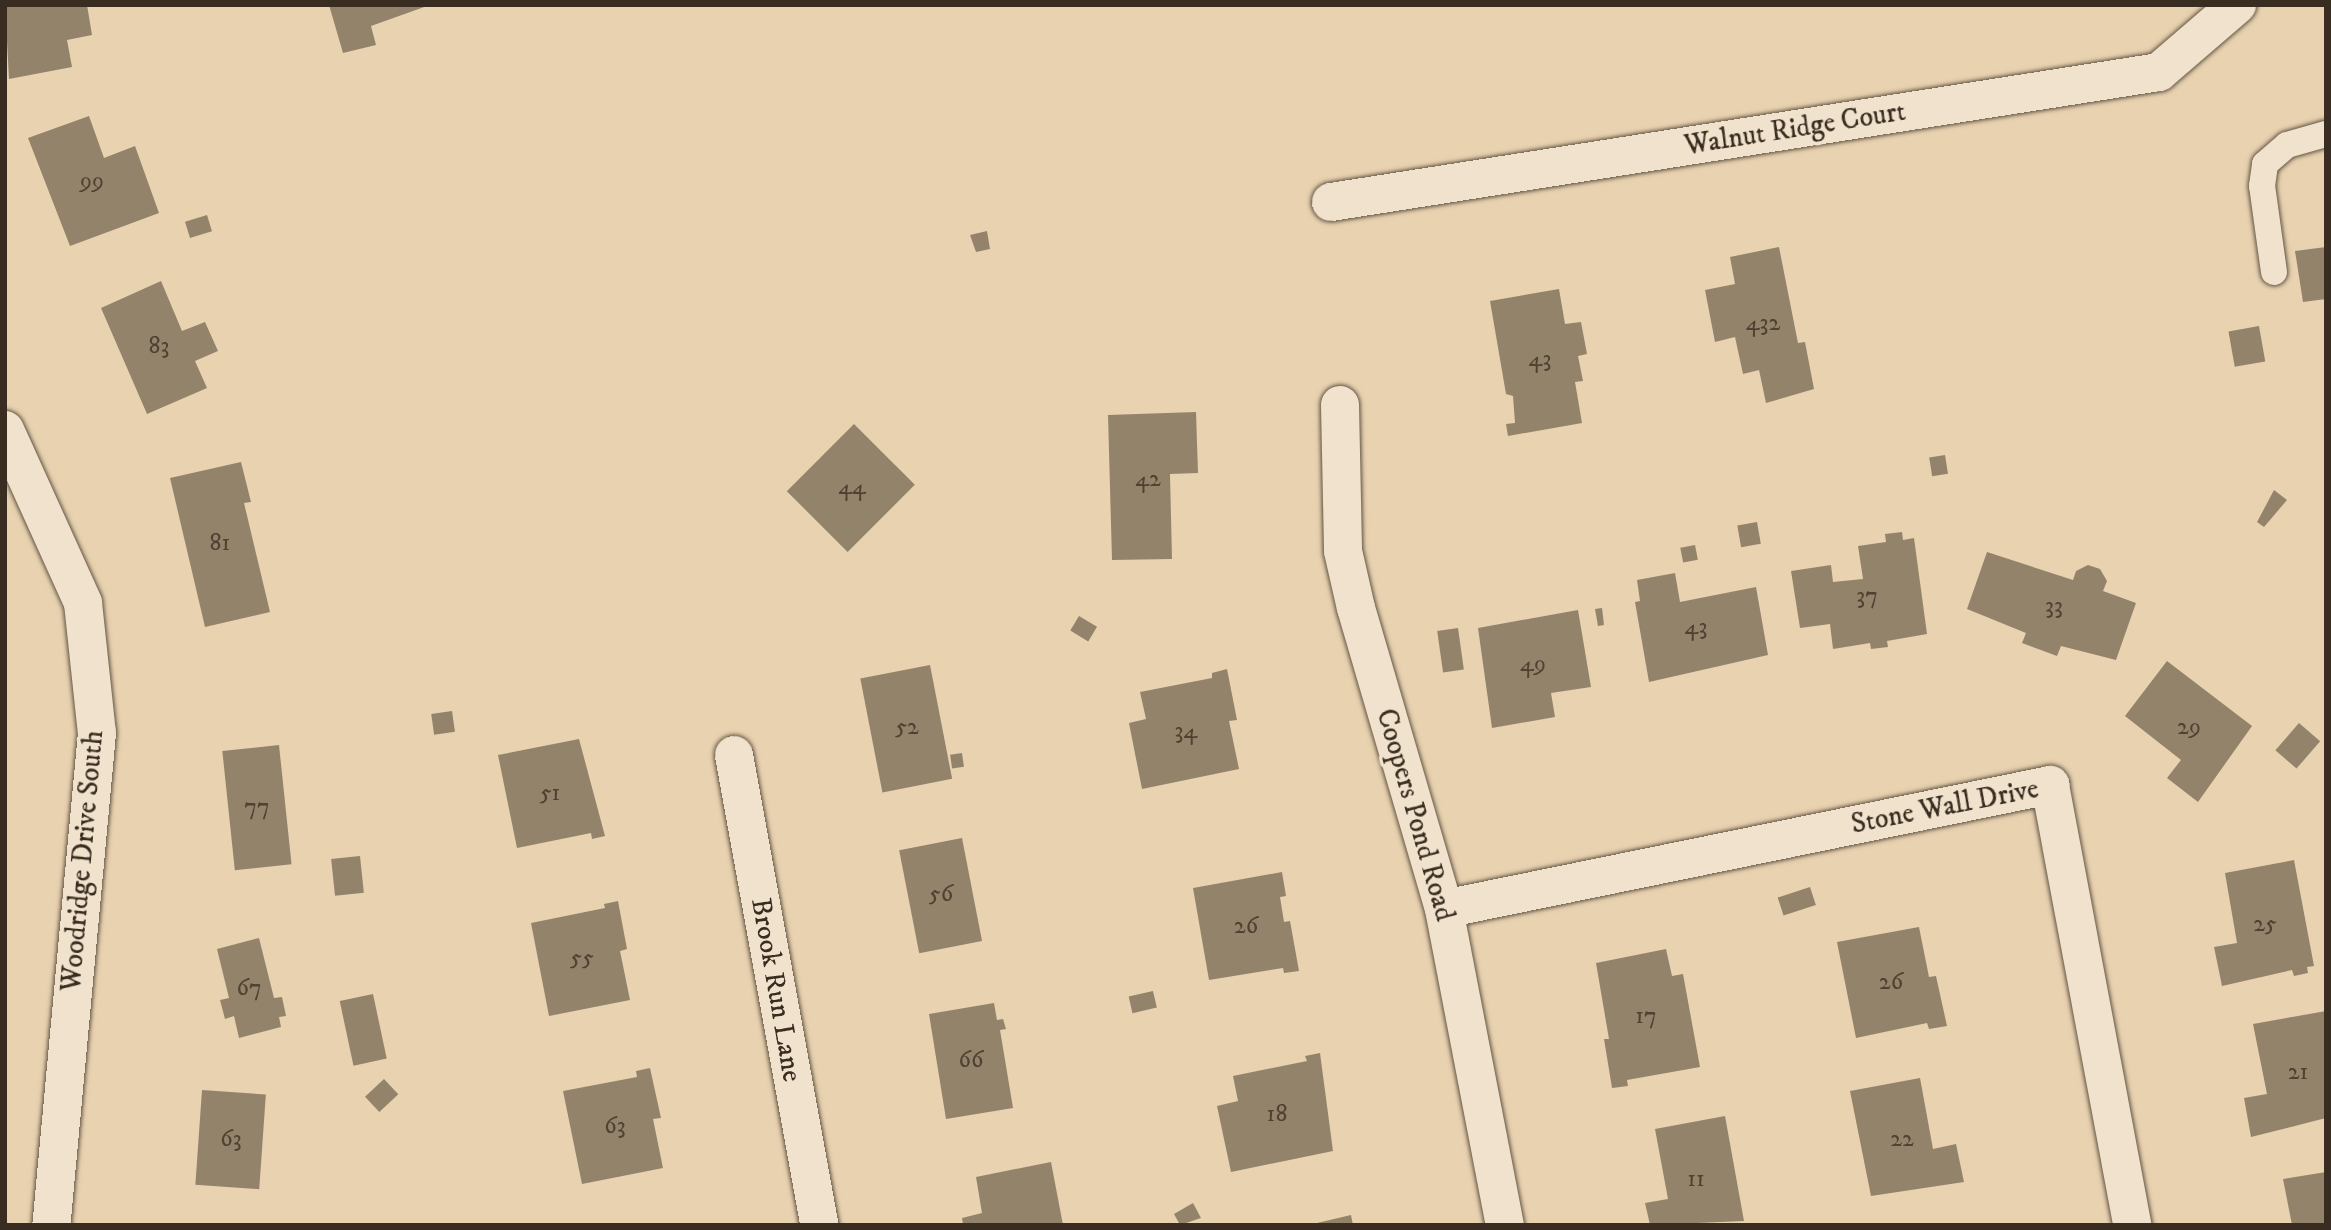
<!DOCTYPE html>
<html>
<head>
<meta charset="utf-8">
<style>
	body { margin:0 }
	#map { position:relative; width:2331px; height:1230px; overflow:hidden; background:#e8d2b0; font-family:"IM FELL DW Pica",serif }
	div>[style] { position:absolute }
	.building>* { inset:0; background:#94836b; transform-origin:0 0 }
	.roads { filter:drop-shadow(0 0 2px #645644) drop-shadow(0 0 2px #645644) }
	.service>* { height:26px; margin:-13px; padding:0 13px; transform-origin:13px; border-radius:13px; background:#f0e2cc }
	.minor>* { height:38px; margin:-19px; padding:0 19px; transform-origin:19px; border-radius:19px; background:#f0e2cc }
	span { translate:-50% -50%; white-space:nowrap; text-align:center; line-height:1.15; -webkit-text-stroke:7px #f0e2cc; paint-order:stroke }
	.number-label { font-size:24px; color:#4f4233 }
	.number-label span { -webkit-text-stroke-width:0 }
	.street-label { font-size:28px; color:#382d20 }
	.frame { position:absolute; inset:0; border:7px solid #382d20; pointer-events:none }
</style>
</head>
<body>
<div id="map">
	<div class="building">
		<i style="clip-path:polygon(5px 5px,87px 5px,92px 35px,67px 40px,72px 67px,9px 79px)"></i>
		<i style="clip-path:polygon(329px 5px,426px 5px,427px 6px,371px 26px,376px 45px,343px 53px)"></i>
		<i style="clip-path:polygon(89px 116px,104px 158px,135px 146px,159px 213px,70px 246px,28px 138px)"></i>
		<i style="left:207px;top:215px;width:17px;height:23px;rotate:73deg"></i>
		<i style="clip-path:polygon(987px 231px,990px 249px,976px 252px,970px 235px)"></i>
		<i style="clip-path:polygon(1779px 247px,1798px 343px,1805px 342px,1814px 389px,1766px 403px,1759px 370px,1743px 374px,1735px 337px,1715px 342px,1705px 290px,1735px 284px,1730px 257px)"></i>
		<i style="clip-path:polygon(2326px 247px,2326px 299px,2303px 302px,2295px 251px)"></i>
		<i style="clip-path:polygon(161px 281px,182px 331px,205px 322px,218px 351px,195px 361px,207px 388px,147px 414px,101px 308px)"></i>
		<i style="clip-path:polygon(1559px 289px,1565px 324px,1581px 322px,1587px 354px,1578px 356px,1583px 381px,1575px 382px,1582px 423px,1508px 436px,1506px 424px,1515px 423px,1513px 396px,1506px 394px,1490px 301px)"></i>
		<i style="left:2259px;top:326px;width:36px;height:31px;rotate:80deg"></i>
		<i style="clip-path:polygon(1196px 412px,1198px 473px,1170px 474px,1172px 559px,1112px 560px,1108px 415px)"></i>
		<i style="left:854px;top:424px;width:86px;height:95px;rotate:45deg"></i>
		<i style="left:1945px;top:455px;width:19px;height:16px;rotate:81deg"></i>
		<i style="clip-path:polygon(241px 462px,251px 502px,244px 503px,270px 612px,205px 627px,170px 478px)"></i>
		<i style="clip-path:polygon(2274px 490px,2287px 500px,2264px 527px,2257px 522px)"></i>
		<i style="left:1757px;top:522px;width:22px;height:20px;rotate:80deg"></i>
		<i style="clip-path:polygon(1902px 532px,1903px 540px,1914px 538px,1927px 634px,1887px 641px,1888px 647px,1871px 649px,1870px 643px,1833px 649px,1830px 624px,1800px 628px,1791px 571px,1831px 565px,1833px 582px,1863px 579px,1858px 546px,1886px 542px,1885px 534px)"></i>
		<i style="left:1695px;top:545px;width:15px;height:15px;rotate:79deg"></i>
		<i style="clip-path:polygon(1987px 552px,2073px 580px,2076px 571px,2088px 565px,2100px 569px,2107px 581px,2103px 591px,2136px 603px,2116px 660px,2061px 646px,2057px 656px,2022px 643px,2026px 633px,1967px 609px)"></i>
		<i style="clip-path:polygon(1675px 573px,1680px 602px,1756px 587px,1768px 655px,1649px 682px,1635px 602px,1640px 601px,1637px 580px)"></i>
		<i style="clip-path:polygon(1602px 608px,1604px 625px,1598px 626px,1595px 609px)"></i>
		<i style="clip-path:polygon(1578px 610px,1591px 687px,1551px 693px,1555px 717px,1492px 728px,1478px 628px)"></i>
		<i style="left:1079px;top:616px;width:21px;height:17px;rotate:31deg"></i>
		<i style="left:1458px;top:628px;width:42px;height:21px;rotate:82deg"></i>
		<i style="clip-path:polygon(2167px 661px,2252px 726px,2198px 802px,2167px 778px,2181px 760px,2125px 716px)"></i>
		<i style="left:930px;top:665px;width:116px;height:71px;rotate:79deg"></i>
		<i style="clip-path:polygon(1227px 669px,1237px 720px,1229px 721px,1239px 769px,1142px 789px,1129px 723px,1146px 719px,1140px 692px,1212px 678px,1212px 673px)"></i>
		<i style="left:452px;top:711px;width:21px;height:21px;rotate:82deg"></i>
		<i style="left:2299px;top:723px;width:28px;height:36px;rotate:41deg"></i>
		<i style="clip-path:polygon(579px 739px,605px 836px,592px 839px,591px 833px,517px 848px,498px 755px)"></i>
		<i style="left:279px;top:745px;width:120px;height:57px;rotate:84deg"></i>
		<i style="left:962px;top:753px;width:14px;height:12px;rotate:82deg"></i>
		<i style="left:962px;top:838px;width:105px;height:64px;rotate:79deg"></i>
		<i style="left:360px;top:856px;width:37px;height:29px;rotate:84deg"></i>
		<i style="clip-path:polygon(2294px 860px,2314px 966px,2307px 967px,2308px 973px,2294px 976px,2292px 970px,2222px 986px,2214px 947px,2237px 943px,2225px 873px)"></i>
		<i style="clip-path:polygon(1282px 872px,1286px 896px,1280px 897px,1284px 922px,1290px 921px,1299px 971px,1284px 973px,1283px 968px,1209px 980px,1193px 888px)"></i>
		<i style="left:1810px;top:887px;width:19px;height:34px;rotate:72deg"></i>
		<i style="clip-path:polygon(618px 901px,627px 949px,620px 951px,630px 1000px,549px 1016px,531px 923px,605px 908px,604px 904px)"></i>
		<i style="clip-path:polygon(1919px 927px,1929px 977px,1936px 976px,1947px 1026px,1929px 1029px,1927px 1023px,1856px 1038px,1837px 942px)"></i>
		<i style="clip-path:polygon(259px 938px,274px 998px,282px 997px,286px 1016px,279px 1017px,281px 1027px,239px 1038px,234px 1016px,225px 1019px,220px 1000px,229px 998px,217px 949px)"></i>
		<i style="clip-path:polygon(1666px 949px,1672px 976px,1683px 974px,1700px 1067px,1627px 1080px,1628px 1086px,1612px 1088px,1604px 1039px,1609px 1039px,1596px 963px)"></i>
		<i style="left:1153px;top:991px;width:17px;height:25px;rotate:77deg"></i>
		<i style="left:373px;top:994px;width:66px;height:34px;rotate:78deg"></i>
		<i style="clip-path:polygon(994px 1003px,997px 1020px,1003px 1019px,1006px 1029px,1000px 1030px,1013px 1108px,946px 1119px,929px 1014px)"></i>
		<i style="clip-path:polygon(2326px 1011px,2326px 1118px,2251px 1137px,2244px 1098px,2267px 1094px,2253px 1024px)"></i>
		<i style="clip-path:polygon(1320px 1053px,1333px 1151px,1231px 1172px,1217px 1106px,1238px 1101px,1233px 1076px,1307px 1061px,1305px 1056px)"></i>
		<i style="clip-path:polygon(650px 1068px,661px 1118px,653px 1119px,663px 1168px,582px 1184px,563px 1091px,637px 1077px,636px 1071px)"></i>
		<i style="clip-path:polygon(1920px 1078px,1933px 1149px,1956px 1144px,1964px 1182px,1871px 1196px,1850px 1091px)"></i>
		<i style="left:384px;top:1079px;width:21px;height:26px;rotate:47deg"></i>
		<i style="left:202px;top:1090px;width:64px;height:95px;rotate:4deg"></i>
		<i style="clip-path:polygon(1725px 1116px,1744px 1221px,1650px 1225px,1645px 1203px,1668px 1199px,1655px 1129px)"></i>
		<i style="clip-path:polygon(1051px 1162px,1063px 1225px,963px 1225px,962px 1218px,982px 1213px,976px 1177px)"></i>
		<i style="clip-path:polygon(2326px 1172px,2326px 1225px,2292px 1225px,2283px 1179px)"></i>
		<i style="clip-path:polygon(1193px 1203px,1201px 1218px,1180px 1225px,1174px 1214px)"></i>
		<i style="clip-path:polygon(1351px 1215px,1353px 1225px,1317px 1225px,1317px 1223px)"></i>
	</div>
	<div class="roads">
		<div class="service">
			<i style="left:2274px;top:272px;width:87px;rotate:-97.9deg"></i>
			<i style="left:2262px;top:186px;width:22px;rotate:-82deg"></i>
			<i style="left:2265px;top:164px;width:29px;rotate:-41deg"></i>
			<i style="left:2287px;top:145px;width:41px;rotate:-15.8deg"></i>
		</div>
		<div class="minor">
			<i style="left:1331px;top:202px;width:838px;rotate:-8.92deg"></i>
			<i style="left:2159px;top:72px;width:103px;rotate:-40.7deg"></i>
			<i style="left:1340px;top:405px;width:146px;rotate:88.8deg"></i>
			<i style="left:1343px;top:551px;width:58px;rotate:77.2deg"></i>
			<i style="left:1356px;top:608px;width:314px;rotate:73.7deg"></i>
			<i style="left:1444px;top:909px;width:322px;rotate:79.1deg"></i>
			<i style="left:5px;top:430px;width:190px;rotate:65.7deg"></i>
			<i style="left:83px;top:603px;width:131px;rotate:83.9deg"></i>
			<i style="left:97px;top:733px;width:494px;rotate:95.3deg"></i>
			<i style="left:734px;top:755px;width:478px;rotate:79.7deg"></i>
			<i style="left:1444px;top:909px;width:619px;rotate:-11.56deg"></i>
			<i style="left:2050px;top:785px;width:448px;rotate:79.4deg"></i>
		</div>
	</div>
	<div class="number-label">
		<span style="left:92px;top:182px">99</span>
		<span style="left:1763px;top:324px">432</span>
		<span style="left:159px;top:347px">83</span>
		<span style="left:1540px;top:360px">43</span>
		<span style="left:1148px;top:480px">42</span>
		<span style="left:852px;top:488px">44</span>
		<span style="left:220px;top:544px">81</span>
		<span style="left:1867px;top:597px">37</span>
		<span style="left:2054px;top:607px">33</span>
		<span style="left:1696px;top:628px">43</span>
		<span style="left:1533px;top:665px">49</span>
		<span style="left:907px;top:728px">52</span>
		<span style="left:2189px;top:728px">29</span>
		<span style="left:1186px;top:732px">34</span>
		<span style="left:550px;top:794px">51</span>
		<span style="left:257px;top:808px">77</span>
		<span style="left:941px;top:895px">56</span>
		<span style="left:2265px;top:925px">25</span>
		<span style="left:1246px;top:927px">26</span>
		<span style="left:582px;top:959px">55</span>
		<span style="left:1891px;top:983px">26</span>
		<span style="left:249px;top:989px">67</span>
		<span style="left:1646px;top:1017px">17</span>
		<span style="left:971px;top:1061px">66</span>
		<span style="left:2298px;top:1073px">21</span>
		<span style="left:1277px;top:1115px">18</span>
		<span style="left:615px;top:1127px">63</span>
		<span style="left:231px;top:1140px">63</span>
		<span style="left:1902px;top:1140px">22</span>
		<span style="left:1696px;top:1180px">11</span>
	</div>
	<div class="street-label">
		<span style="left:1795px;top:129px;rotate:-9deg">Walnut Ridge Court</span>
		<span style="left:1945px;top:807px;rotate:-11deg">Stone Wall Drive</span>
		<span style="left:1415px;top:815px;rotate:74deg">Coopers Pond Road</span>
		<span style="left:83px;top:861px;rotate:-85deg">Woodridge Drive South</span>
		<span style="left:776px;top:990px;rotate:80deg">Brook Run Lane</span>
	</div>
	<div class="frame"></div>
</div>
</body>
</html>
